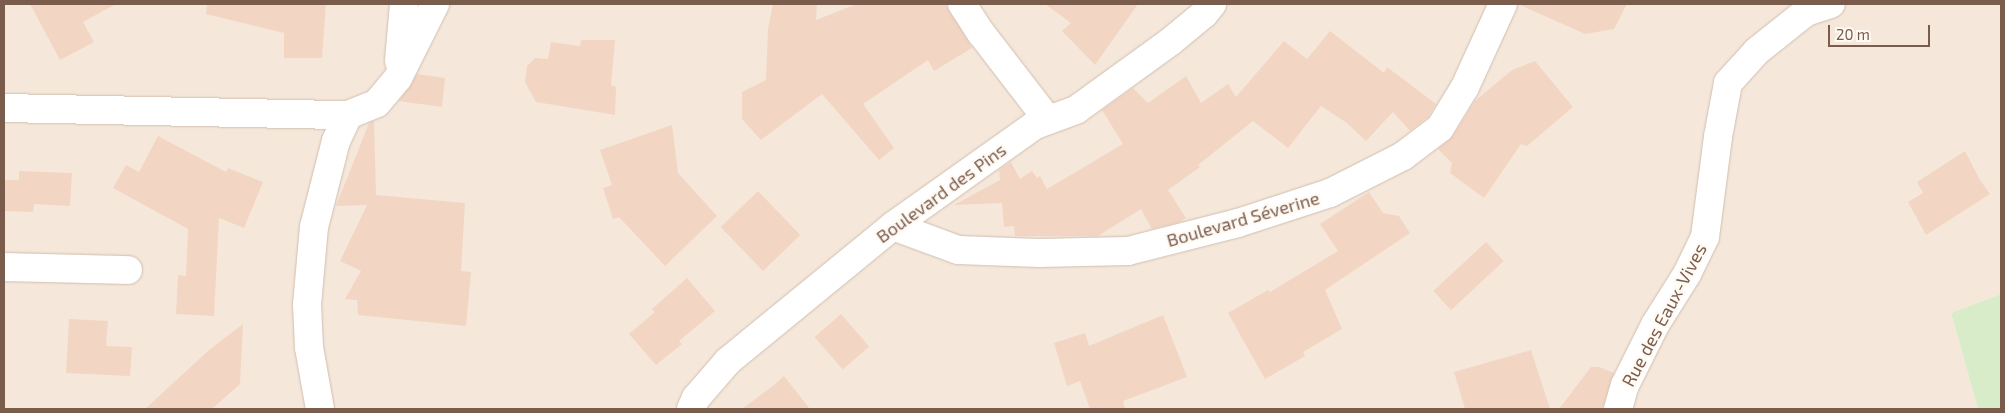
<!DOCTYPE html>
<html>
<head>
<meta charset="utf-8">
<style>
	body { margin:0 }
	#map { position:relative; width:2005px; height:413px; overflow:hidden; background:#fdf6ec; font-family:"Exo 2",sans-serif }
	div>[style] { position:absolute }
	.residential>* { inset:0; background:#f5e8da }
	.green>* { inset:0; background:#d8ecc9 }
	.building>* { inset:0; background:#f3d5c3; transform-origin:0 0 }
	.roads { filter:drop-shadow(0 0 1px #d1beb0) drop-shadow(0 0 1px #d1beb0) }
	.street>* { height:28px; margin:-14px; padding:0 14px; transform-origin:14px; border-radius:14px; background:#fff }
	span { translate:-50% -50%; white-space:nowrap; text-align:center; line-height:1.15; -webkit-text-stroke:4.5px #fffaf3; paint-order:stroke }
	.street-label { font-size:18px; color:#7a5c4d }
	.frame { position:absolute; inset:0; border:5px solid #7a5c4d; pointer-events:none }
	.scale { position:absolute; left:1828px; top:25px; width:102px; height:22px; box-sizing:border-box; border:2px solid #7a5c4d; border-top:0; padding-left:6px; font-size:15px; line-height:18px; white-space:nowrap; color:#7a5c4d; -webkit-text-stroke:4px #fffaf3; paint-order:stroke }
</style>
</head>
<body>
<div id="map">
	<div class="residential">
		<i style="clip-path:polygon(4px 4px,2001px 4px,2001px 294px,1951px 313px,1978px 409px,4px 409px)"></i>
	</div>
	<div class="green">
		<i style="clip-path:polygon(2001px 294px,2001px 409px,1978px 409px,1951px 313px)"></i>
	</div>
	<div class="building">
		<i style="clip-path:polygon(30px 4px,116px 4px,83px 22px,94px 42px,60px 60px)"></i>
		<i style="clip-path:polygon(207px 4px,326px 4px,322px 58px,284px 58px,284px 33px,206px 14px)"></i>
		<i style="clip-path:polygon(773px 4px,817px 4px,816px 20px,857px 4px,945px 4px,972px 48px,934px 71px,928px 60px,863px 104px,894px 148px,879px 160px,822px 94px,761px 140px,742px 119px,742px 92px,766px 80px,768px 29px)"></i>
		<i style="clip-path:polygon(1045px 4px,1138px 4px,1095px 65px,1062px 31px,1071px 23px)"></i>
		<i style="clip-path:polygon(1518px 4px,1627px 4px,1614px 29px,1585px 34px)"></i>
		<i style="clip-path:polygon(1330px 31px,1384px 73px,1387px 67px,1436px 104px,1428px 117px,1410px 131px,1393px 112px,1366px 141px,1347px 123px,1321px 106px,1288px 148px,1253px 121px,1198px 165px,1200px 167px,1168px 190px,1186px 218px,1180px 222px,1152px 229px,1141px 209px,1098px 236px,1015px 236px,1014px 226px,1004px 227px,1002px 203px,954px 205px,1000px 180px,999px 170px,1011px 162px,1020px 179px,1032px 171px,1037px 178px,1040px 176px,1047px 189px,1123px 144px,1102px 110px,1133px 88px,1148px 103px,1186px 76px,1201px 103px,1228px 84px,1236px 97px,1284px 41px,1307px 59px)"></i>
		<i style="clip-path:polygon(581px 40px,615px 40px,611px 85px,616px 87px,615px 115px,536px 102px,525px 82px,527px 66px,535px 58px,548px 59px,551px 42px,580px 46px)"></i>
		<i style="clip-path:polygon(1535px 61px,1573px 107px,1527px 146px,1521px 144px,1484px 198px,1450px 173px,1452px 163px,1438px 149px,1453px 136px,1475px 101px,1512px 70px)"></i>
		<i style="clip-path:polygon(417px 74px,445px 78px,442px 107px,399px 101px)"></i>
		<i style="clip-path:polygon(374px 121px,376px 195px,465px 203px,461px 271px,471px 272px,466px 326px,358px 315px,357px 300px,345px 299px,361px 271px,340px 261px,367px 205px,336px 206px,369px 123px)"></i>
		<i style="clip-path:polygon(672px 125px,678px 173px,717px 216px,665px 266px,619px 217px,613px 219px,603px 188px,612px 185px,600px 150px)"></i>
		<i style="clip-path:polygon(158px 136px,226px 172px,228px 168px,263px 182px,244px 228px,219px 218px,214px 316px,176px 314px,178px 275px,186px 276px,188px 229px,113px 188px,126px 165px,139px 172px)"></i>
		<i style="clip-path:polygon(1965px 151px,1980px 180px,1990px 194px,1926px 235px,1908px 202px,1923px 193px,1917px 182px)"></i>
		<i style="clip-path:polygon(19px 171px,72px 173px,70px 206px,34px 204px,33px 212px,4px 211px,4px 180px,19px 180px)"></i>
		<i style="left:758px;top:191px;width:61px;height:52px;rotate:46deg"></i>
		<i style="clip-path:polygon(1369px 192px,1383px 213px,1399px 216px,1410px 233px,1325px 290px,1342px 329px,1303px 352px,1305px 356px,1265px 379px,1228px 313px,1268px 290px,1270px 292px,1338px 251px,1320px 224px)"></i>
		<i style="left:1486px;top:242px;width:26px;height:72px;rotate:47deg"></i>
		<i style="clip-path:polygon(687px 278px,715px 311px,679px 341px,682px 344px,656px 365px,629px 334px,655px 312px,652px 309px)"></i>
		<i style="left:841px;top:314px;width:43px;height:35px;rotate:49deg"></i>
		<i style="clip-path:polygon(1163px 315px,1187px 377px,1123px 401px,1125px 409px,1090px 409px,1080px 381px,1067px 386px,1054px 343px,1085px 333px,1089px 346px)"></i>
		<i style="clip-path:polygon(69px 319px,108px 321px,106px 346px,132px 347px,130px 376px,66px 373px)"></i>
		<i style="clip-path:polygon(243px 324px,240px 384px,212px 409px,145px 409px,209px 350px)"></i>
		<i style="clip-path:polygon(1531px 350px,1550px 409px,1465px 409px,1454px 372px)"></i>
		<i style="clip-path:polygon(1591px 367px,1599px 367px,1614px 373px,1602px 409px,1559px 409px)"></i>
		<i style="clip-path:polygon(784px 376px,810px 409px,742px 409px,774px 385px)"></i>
	</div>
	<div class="roads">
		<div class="street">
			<i style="left:962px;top:4px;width:35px;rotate:57deg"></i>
			<i style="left:981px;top:33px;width:110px;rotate:52.4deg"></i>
			<i style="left:399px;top:61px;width:57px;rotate:-85deg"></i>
			<i style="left:4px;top:108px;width:344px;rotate:1.2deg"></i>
			<i style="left:893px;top:226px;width:69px;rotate:20.3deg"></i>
			<i style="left:958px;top:250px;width:81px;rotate:2.1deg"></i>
			<i style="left:1039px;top:253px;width:89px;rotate:-1.3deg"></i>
			<i style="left:1128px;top:251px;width:114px;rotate:-14.3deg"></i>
			<i style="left:1238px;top:223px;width:97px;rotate:-18.1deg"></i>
			<i style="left:1330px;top:193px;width:82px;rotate:-26.9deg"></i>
			<i style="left:1403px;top:156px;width:46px;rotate:-37.1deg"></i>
			<i style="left:1440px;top:128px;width:48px;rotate:-58.6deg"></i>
			<i style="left:1465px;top:87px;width:91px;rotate:-65.4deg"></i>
			<i style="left:4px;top:267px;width:124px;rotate:1.4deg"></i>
			<i style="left:320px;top:409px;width:63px;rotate:-100.1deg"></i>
			<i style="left:309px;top:347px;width:42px;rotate:-92.7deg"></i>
			<i style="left:307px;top:305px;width:78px;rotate:-84.9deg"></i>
			<i style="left:314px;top:227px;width:89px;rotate:-75.7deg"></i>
			<i style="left:336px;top:141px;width:29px;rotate:-65deg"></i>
			<i style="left:348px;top:115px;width:31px;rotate:-22deg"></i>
			<i style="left:377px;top:103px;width:33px;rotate:-50deg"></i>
			<i style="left:398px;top:78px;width:83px;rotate:-63.4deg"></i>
			<i style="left:691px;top:409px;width:12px;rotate:-66deg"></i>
			<i style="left:696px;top:398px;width:49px;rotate:-49.1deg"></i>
			<i style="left:728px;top:361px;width:213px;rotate:-39.3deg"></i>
			<i style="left:893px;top:226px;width:174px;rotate:-35.4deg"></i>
			<i style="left:1035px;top:125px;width:44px;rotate:-20.1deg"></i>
			<i style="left:1076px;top:110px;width:116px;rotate:-35.9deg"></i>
			<i style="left:1170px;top:42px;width:44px;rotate:-39.5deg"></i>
			<i style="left:1204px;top:14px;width:13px;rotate:-51deg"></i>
			<i style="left:1618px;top:409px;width:25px;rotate:-74deg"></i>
			<i style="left:1625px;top:385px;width:67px;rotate:-63.4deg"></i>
			<i style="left:1655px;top:325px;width:60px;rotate:-57.9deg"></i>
			<i style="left:1687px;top:274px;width:41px;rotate:-64.1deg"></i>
			<i style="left:1705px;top:237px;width:101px;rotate:-82.6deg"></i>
			<i style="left:1718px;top:137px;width:55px;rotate:-79.5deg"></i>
			<i style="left:1728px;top:83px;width:43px;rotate:-47.8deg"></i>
			<i style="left:1757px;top:51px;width:63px;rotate:-38.5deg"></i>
			<i style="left:1806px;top:12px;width:26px;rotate:-18deg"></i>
		</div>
	</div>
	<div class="street-label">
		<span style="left:941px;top:193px;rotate:-36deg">Boulevard des Pins</span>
		<span style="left:1243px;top:219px;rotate:-16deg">Boulevard Séverine</span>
		<span style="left:1664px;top:315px;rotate:-62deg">Rue des Eaux-Vives</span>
	</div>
	<div class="frame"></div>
	<div class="scale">20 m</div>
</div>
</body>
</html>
